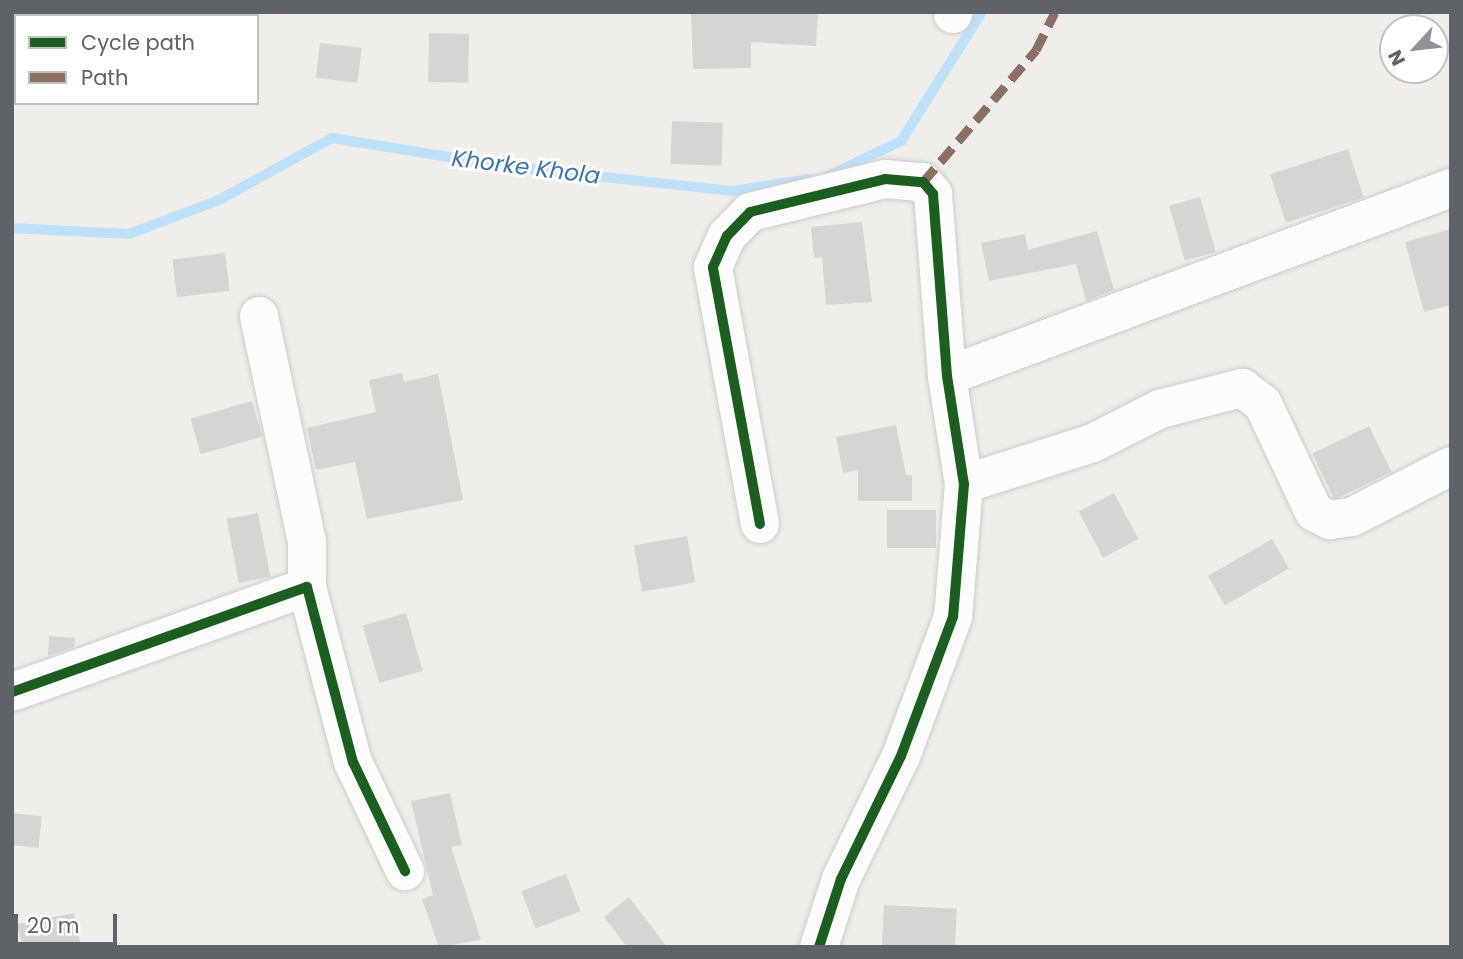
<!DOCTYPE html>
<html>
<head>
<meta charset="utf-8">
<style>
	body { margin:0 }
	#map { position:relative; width:1463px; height:959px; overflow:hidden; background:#efeeea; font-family:Poppins,sans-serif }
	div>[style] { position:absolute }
	.stream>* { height:10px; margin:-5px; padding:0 5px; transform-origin:5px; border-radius:5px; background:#bfe0f9 }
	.building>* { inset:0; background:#d6d5d3; transform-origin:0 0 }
	.roads { filter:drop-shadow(0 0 2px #cbcccc) drop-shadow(0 0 2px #cbcccc) }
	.minor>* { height:38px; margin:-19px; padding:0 19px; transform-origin:19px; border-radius:19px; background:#fdfcfc }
	.quiet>* { height:9px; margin-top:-4.5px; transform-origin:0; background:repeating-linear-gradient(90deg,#8d6e63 0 18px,transparent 0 27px) }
	.cycleway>* { height:10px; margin:-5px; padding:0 5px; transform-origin:5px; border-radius:5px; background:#1b5e20 }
	span { translate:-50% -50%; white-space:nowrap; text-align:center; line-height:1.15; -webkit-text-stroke:6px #fff; paint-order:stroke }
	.water-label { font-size:23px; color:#4174aa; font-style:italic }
	.frame { position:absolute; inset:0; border:14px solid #5f6368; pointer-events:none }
	.legend { position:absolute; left:14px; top:14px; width:245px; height:91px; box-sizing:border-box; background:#fff; border:2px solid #bfc1c3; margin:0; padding:9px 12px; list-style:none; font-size:21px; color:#5f6368 }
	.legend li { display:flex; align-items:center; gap:14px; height:35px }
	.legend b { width:35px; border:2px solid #bfc1c3 }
	.north { position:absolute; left:1379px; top:14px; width:70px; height:70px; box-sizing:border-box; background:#fff; border:2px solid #bfc1c3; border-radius:50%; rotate:243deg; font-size:19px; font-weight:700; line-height:28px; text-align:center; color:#5f6368 }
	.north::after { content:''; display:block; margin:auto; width:24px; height:32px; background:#919496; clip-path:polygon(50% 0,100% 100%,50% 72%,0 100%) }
	.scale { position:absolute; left:14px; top:914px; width:103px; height:32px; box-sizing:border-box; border:4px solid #5f6368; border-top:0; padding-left:9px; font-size:21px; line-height:24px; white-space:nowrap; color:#5f6368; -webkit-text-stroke:5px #fff; paint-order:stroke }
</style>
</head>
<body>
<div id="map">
	<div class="stream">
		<i style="left:828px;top:176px;width:81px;rotate:-25.6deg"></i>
		<i style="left:901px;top:141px;width:152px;rotate:-57.9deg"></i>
		<i style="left:12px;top:228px;width:117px;rotate:2.9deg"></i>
		<i style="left:129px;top:234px;width:96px;rotate:-20.7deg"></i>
		<i style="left:219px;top:200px;width:129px;rotate:-28.8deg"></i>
		<i style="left:332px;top:138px;width:182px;rotate:9.2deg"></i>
		<i style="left:512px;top:167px;width:221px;rotate:6.2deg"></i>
		<i style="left:732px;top:191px;width:78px;rotate:-8.9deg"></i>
	</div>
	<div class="building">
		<i style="clip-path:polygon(691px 12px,818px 12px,816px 46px,751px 42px,751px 68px,693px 69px)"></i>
		<i style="left:429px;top:33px;width:40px;height:49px;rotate:1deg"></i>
		<i style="left:320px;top:43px;width:42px;height:35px;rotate:7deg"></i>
		<i style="left:672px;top:121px;width:51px;height:43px;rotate:2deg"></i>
		<i style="left:1348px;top:149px;width:51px;height:82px;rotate:72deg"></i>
		<i style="left:1200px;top:197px;width:57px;height:32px;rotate:74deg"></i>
		<i style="clip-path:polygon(862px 222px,872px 302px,826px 305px,822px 257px,814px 258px,811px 227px)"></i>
		<i style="clip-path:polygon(1451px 229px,1451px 305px,1424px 312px,1405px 242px)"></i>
		<i style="clip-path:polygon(1097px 231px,1114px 290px,1086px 301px,1076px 264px,989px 281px,981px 243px,1025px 234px,1028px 250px)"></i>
		<i style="left:225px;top:253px;width:38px;height:53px;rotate:83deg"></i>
		<i style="clip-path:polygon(402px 373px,404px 382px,438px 374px,463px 500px,367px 519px,355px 462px,316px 470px,307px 428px,376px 412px,369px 380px)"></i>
		<i style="left:252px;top:401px;width:37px;height:64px;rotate:74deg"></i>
		<i style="clip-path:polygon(896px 425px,906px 475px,912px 475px,912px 501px,858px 501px,858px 470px,843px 473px,836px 437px)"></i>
		<i style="left:1369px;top:426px;width:51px;height:63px;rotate:64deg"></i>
		<i style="left:1114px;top:493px;width:52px;height:40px;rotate:62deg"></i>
		<i style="left:887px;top:510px;width:49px;height:38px"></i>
		<i style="left:258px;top:513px;width:65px;height:32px;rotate:79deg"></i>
		<i style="left:687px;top:536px;width:47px;height:54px;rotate:80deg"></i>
		<i style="left:1272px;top:539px;width:34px;height:74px;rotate:60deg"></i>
		<i style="left:406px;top:613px;width:60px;height:45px;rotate:74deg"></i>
		<i style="clip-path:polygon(49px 636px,75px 638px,74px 647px,48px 656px)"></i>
		<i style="clip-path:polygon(450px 793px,462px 845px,451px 847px,481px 940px,439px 947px,422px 899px,433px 895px,411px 801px)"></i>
		<i style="left:12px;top:813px;width:30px;height:32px;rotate:6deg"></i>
		<i style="left:566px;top:874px;width:40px;height:48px;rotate:69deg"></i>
		<i style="clip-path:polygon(629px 897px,667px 947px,627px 947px,604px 917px)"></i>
		<i style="left:884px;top:905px;width:73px;height:42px;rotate:3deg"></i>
		<i style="clip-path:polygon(74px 913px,80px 942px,22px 947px,17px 924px)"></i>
	</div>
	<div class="roads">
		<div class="minor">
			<i style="left:953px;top:14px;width:2px;rotate:-90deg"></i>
			<i style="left:259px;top:316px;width:230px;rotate:78deg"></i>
			<i style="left:307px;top:541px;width:46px;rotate:90deg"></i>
			<i style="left:947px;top:376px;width:538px;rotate:-20.46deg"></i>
			<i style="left:964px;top:484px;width:135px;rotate:-17.6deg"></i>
			<i style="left:1093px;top:443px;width:75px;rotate:-26.9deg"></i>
			<i style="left:1160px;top:409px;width:85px;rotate:-14.4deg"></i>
			<i style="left:1242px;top:388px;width:26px;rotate:37deg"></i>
			<i style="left:1263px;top:404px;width:119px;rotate:64.7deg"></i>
			<i style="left:1314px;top:512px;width:18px;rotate:27deg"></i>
			<i style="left:1330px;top:520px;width:22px;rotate:-8deg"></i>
			<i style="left:1352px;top:517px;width:111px;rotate:-27.3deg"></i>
			<i style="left:760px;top:524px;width:261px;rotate:-100.4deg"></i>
			<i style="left:713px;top:267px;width:34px;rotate:-66deg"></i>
			<i style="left:727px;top:236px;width:33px;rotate:-46deg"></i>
			<i style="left:750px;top:212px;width:139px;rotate:-13.7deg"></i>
			<i style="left:885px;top:179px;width:38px;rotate:5deg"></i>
			<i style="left:923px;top:182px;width:16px;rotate:50deg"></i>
			<i style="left:933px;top:194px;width:183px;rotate:85.6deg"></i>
			<i style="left:947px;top:376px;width:109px;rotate:81.1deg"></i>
			<i style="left:964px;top:484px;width:133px;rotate:94.7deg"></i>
			<i style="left:953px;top:617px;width:148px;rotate:110.5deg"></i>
			<i style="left:901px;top:756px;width:137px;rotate:116deg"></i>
			<i style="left:841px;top:879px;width:71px;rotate:107.9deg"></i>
			<i style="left:12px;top:692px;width:313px;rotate:-19.6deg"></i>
			<i style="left:307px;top:587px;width:181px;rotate:75.3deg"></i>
			<i style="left:353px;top:762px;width:121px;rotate:64.5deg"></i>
		</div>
	</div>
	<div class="quiet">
		<i style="left:923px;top:182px;width:174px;rotate:-49.4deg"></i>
		<i style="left:1036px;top:50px;width:42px;rotate:-63.4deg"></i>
	</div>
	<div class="cycleway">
		<i style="left:760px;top:524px;width:261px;rotate:-100.4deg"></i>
		<i style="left:713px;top:267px;width:34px;rotate:-66deg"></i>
		<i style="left:727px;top:236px;width:33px;rotate:-46deg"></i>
		<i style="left:750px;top:212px;width:139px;rotate:-13.7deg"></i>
		<i style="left:885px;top:179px;width:38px;rotate:5deg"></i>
		<i style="left:923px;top:182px;width:16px;rotate:50deg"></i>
		<i style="left:933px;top:194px;width:183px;rotate:85.6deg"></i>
		<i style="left:947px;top:376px;width:109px;rotate:81.1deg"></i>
		<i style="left:964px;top:484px;width:133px;rotate:94.7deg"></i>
		<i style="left:953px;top:617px;width:148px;rotate:110.5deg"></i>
		<i style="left:901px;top:756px;width:137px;rotate:116deg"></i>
		<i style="left:841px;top:879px;width:71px;rotate:107.9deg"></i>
		<i style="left:12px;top:692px;width:313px;rotate:-19.6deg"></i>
		<i style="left:307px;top:587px;width:181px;rotate:75.3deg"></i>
		<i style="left:353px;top:762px;width:121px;rotate:64.5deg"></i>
	</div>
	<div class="water-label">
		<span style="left:526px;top:167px;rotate:7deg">Khorke Khola</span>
	</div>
	<div class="frame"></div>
	<ul class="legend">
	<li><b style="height:9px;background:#1b5e20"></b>Cycle path</li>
	<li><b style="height:9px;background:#8d6e63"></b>Path</li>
	</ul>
	<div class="north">N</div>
	<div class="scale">20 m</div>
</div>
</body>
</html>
